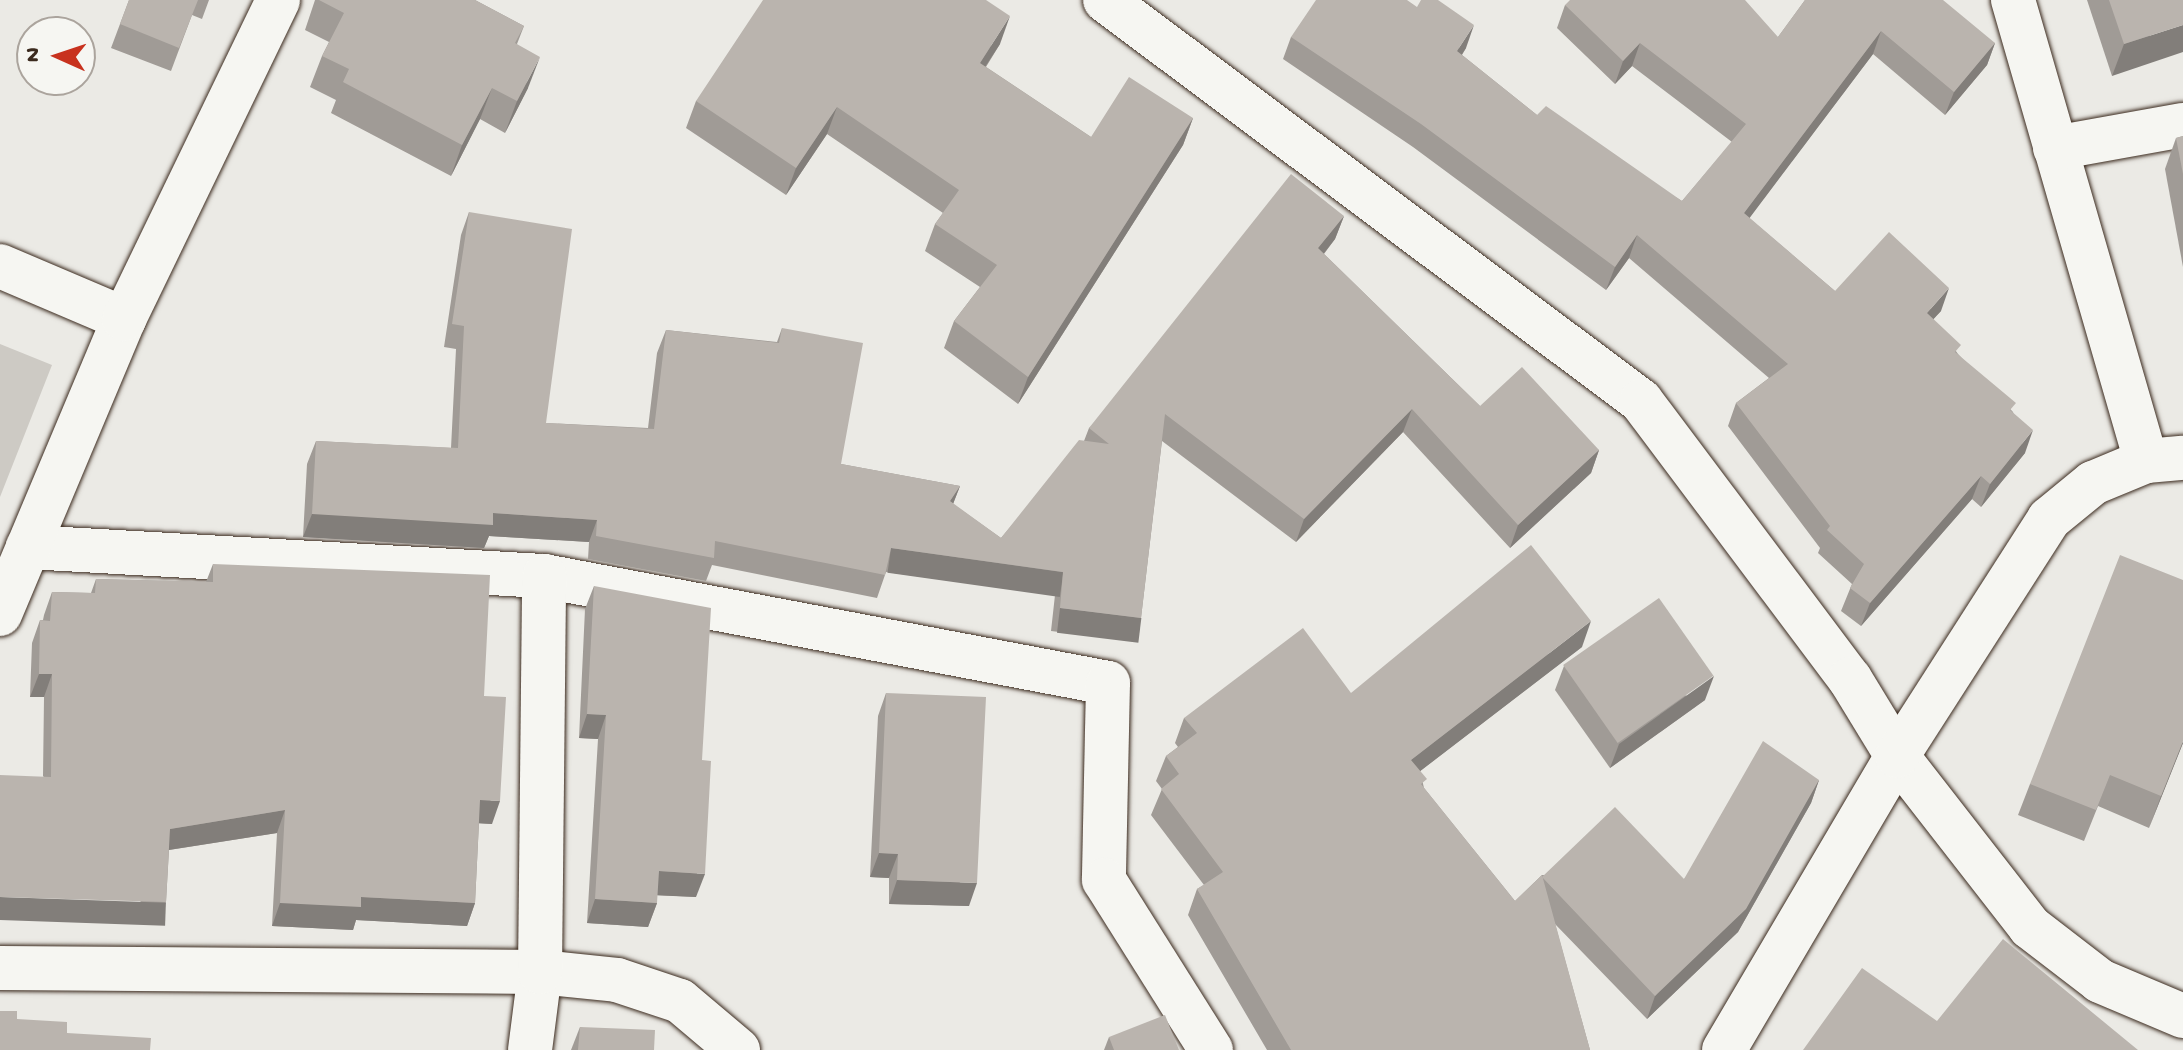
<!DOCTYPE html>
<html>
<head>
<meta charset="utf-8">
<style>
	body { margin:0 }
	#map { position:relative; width:2183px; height:1050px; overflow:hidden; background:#ebeae5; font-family:"Gochi Hand",sans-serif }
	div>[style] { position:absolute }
	.green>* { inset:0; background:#cdcac4 }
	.roads { filter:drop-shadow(0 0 2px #3b2a1e) drop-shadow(0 0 2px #3b2a1e) }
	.minor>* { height:44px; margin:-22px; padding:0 22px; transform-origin:22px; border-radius:22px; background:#f6f6f2 }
	.wall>* { inset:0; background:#a09b96 }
	.shaded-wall>* { inset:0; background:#827e7a; transform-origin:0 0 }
	.building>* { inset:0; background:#bab4ae; transform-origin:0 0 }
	span { translate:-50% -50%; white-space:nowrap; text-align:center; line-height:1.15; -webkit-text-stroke:8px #f6f6f2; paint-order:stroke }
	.north { position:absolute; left:16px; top:16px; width:80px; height:80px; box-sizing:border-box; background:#f6f6f2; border:2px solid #aba49d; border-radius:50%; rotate:273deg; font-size:22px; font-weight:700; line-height:32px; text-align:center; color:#3b2a1e }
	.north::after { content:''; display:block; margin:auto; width:28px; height:36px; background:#c8321e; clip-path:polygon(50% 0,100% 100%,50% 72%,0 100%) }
</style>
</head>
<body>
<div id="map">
	<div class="green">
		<i style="clip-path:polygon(0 344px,52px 365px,0 497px)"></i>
	</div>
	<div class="roads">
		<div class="minor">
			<i style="left:1105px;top:0;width:669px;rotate:36.8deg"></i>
			<i style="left:1641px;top:401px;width:348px;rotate:53.1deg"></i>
			<i style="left:1850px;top:679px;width:90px;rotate:58.6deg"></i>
			<i style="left:1897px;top:756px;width:217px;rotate:52.1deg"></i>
			<i style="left:2030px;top:927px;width:88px;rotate:37.6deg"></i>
			<i style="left:2100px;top:981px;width:90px;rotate:22.9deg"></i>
			<i style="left:2013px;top:0;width:480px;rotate:73.9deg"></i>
			<i style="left:2055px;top:148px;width:130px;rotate:-10.2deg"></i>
			<i style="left:0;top:266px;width:135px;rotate:23.1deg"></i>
			<i style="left:28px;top:547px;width:517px;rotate:3.22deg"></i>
			<i style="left:544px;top:576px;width:574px;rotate:10.74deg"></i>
			<i style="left:1108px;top:683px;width:197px;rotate:91.2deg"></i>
			<i style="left:1104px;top:880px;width:201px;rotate:57.8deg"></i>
			<i style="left:0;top:614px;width:320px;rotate:-67.2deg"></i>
			<i style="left:124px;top:319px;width:354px;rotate:-64.2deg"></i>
			<i style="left:0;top:968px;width:540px;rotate:0.42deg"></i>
			<i style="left:540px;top:972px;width:77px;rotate:5.9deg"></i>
			<i style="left:617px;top:980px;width:66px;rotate:18.4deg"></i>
			<i style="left:680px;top:1001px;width:76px;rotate:40.2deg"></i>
			<i style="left:530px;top:1050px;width:79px;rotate:-82.7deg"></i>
			<i style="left:540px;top:972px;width:396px;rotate:-89.4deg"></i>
			<i style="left:1724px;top:1050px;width:341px;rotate:-59.5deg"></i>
			<i style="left:1897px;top:756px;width:282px;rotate:-57.3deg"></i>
			<i style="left:2049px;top:519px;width:57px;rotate:-39.3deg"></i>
			<i style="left:2093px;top:483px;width:57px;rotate:-22.5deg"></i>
			<i style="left:2146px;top:461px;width:37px;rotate:-5deg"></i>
		</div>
	</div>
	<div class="wall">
		<i style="clip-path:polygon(129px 0,209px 0,202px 19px,192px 15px,171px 71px,111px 48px)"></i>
		<i style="clip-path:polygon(315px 0,475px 0,524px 26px,517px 44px,528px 88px,505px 133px,480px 119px,451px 176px,331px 113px,336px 100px,310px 87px,322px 56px,329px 42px,305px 30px)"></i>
		<i style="clip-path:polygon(1805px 0,1995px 43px,1987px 65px,1945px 115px,1873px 54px,1749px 218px,1835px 291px,1941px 311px,1933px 319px,1958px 354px,2013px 412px,2025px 453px,1981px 507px,1972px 499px,1861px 626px,1841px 611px,1852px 584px,1818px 553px,1820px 548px,1728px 426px,1736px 403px,1769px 378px,1629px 258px,1606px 290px,1413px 147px,1283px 59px,1291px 37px,1466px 48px,1462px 55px,1537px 115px,1682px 201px,1732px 142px,1632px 66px,1615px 84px,1557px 28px,1565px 5px,1778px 37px)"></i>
		<i style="clip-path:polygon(2087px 0,2183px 0,2112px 76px)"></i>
		<i style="clip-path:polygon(1000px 44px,986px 67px,1091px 137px,1193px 118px,1183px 145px,1018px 404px,944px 348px,954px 321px,980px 287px,925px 251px,935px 224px,943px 213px,827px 134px,786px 195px,686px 128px,696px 101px)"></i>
		<i style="clip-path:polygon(2183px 136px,2183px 267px,2165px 169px,2176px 138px)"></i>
		<i style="clip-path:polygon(469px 212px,546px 423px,648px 428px,657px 353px,666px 330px,777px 342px,782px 328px,841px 464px,960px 486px,953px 504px,1001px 538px,1084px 441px,1089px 428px,1344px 216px,1335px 239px,1324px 254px,1480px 406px,1599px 450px,1591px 473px,1510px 548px,1403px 432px,1296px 542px,1162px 441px,1141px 618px,1133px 641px,1051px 631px,1055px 595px,886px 572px,877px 598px,712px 565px,706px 581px,588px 559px,589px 542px,489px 536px,484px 548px,303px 537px,307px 464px,316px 441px,451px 448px,456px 349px,444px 347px,461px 235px)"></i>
		<i style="clip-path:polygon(213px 564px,484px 696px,492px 824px,479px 823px,475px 903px,467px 926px,356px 920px,353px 930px,272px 926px,277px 833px,169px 850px,166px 902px,158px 924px,43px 776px,44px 697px,30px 697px,32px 643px,40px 620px,43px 620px,44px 615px,52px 592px,91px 593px,96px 579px,206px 582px)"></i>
		<i style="clip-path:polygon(594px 586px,702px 760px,696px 897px,657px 895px,657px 903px,648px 927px,587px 923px,598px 739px,579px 738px,585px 609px)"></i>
		<i style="clip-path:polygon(1582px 647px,1420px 771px,1424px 788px,1515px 901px,1542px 875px,1684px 879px,1819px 780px,1811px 803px,1738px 932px,1647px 1019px,1555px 924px,1590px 1050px,1267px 1050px,1188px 915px,1197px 889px,1204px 885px,1151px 815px,1162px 789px,1156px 781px,1166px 756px,1178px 747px,1175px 743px,1184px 718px,1351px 693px)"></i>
		<i style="clip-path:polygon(1564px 666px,1705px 700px,1610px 768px,1555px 690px)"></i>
		<i style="clip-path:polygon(886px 693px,969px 906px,889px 904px,889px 878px,870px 877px,878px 716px)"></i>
		<i style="clip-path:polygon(2183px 743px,2149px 828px,2098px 806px,2084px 841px,2018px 815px,2030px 784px)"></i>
		<i style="clip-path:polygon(580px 1027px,654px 1050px,571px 1050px)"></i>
		<i style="clip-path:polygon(1109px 1037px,1179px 1050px,1104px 1050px)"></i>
	</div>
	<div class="shaded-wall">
		<i style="clip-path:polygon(1010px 16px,1000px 44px,970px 90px,980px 63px)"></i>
		<i style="clip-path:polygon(1474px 25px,1466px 48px,1449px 74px,1457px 51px)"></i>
		<i style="clip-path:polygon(2183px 25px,2183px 52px,2112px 76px,2124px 44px)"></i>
		<i style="clip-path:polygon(1881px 31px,1873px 54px,1736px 236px,1744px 213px)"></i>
		<i style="clip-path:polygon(1640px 43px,1632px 66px,1615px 84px,1623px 61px)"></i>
		<i style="clip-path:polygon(1995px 43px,1987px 65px,1945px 115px,1954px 92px)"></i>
		<i style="clip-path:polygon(540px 57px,528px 88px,505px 133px,517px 101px)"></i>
		<i style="clip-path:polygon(492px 88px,480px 119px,451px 176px,462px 145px)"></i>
		<i style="clip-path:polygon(837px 107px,827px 134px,786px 195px,796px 168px)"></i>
		<i style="clip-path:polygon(1193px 118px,1183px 145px,1018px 404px,1028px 377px)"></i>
		<i style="clip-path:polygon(1344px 216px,1335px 239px,1310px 271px,1318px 248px)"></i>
		<i style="clip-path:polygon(1637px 235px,1629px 258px,1606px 290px,1615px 267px)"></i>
		<i style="clip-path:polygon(1949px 288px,1941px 311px,1918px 336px,1927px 313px)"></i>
		<i style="clip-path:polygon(1412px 409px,1403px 432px,1296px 542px,1304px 519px)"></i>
		<i style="clip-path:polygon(2033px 430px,2025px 453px,1981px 507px,1990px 484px)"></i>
		<i style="clip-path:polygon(1599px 450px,1591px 473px,1510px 548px,1518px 525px)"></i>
		<i style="clip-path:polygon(1981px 476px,1972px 499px,1861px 626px,1870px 603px)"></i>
		<i style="clip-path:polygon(960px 486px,951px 509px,950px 501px)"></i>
		<i style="clip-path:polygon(493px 513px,597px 520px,589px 542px,489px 536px,484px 548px,303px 537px,312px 514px)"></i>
		<i style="left:891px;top:548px;width:174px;height:25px;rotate:8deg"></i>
		<i style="left:1060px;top:608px;width:82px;height:25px;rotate:7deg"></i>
		<i style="clip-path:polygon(1591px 621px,1582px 647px,1402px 785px,1411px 760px)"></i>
		<i style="clip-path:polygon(39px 674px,52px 674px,44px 697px,30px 697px)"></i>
		<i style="clip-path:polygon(1714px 676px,1705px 700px,1610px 768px,1619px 744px)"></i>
		<i style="clip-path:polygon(587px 714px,606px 715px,598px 739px,579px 738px)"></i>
		<i style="clip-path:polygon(2183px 741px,2183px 743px,2149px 828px,2161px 796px)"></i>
		<i style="clip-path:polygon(1819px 780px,1811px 803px,1738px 932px,1647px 1019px,1655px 996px)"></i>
		<i style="clip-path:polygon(480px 800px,500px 801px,492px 824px,472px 823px)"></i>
		<i style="clip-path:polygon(285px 810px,277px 833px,162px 851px,170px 829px)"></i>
		<i style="clip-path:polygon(879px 853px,898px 854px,889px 878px,870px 877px)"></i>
		<i style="clip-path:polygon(659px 871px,705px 874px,696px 897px,650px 895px)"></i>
		<i style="clip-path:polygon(897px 880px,977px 883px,969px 906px,889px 904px)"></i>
		<i style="left:0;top:897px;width:166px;height:23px;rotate:2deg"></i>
		<i style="clip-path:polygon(361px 897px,475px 903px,467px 926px,356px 920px,353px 930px,272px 926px,280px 903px)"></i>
		<i style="clip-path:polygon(595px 899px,657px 903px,648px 927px,587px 923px)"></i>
	</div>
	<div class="building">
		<i style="clip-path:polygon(129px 0,198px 0,179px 48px,120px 24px)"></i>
		<i style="clip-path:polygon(319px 0,475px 0,524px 26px,515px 43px,540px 57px,517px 101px,492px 88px,462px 145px,343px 82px,349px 69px,322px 56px,344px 13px)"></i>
		<i style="clip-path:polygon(763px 0,986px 0,1010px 16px,980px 63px,1091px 137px,1129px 77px,1193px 118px,1028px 377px,954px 321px,997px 265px,935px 224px,959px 190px,837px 107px,796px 168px,696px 101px)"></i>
		<i style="clip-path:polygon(1316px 0,1407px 0,1417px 7px,1421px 0,1438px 0,1474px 25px,1457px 51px,1537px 115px,1546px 106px,1682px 201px,1746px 124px,1640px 43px,1623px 61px,1565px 5px,1570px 0,1745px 0,1778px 37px,1805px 0,1943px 0,1995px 43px,1954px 92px,1881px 31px,1744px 213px,1835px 291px,1889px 232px,1949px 288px,1927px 313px,1961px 345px,1955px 352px,2016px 403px,2010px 410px,2033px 430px,1990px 484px,1981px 476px,1870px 603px,1850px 588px,1864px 564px,1827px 530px,1830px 526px,1736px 403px,1788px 364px,1637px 235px,1615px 267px,1421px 124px,1291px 37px)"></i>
		<i style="clip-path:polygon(2109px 0,2183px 0,2183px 25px,2124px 44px)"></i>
		<i style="clip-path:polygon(2183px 136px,2183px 174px,2176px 138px)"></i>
		<i style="clip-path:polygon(1291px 174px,1344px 216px,1318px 248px,1480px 406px,1522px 367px,1599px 450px,1518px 525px,1412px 409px,1304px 519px,1165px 414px,1141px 618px,1060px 608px,1063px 572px,891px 548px,885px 575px,715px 541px,714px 558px,596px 536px,597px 520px,493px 513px,493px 525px,312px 514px,316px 441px,458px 448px,464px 326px,452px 324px,469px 212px,572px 229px,546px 423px,654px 429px,666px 330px,779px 343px,782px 328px,863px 343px,841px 464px,960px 486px,950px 501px,1001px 538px,1079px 440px,1109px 444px,1089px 428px)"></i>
		<i style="clip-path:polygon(1531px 545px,1591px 621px,1411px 760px,1427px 779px,1421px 784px,1515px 901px,1542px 875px,1590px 1050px,1291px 1050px,1197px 889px,1223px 872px,1161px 789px,1179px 774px,1166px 756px,1197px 733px,1184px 718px,1303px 628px,1351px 693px)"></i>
		<i style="clip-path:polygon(2120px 555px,2183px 580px,2183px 741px,2161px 796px,2110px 775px,2096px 810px,2030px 784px)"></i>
		<i style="clip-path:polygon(213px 564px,490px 575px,484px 696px,506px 697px,500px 801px,480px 800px,475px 903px,361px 897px,361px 907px,280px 903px,285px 810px,170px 829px,166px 902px,0 897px,0 775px,51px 777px,52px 674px,39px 674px,40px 620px,50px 621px,52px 592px,95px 593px,96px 579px,213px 582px)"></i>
		<i style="clip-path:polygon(594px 586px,711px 608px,702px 760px,711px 761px,705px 874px,659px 871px,657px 903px,595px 899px,606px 715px,587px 714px)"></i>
		<i style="left:1659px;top:598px;width:95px;height:117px;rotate:55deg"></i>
		<i style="clip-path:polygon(886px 693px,986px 697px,977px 883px,897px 880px,898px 854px,879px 853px)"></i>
		<i style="clip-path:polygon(1763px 741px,1819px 780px,1746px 909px,1655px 996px,1542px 877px,1615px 807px,1684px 879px)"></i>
		<i style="clip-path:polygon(2003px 939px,2138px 1050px,1803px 1050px,1862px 968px,1937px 1021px)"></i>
		<i style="clip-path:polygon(0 1011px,17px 1011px,17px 1019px,67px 1022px,67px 1033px,151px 1038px,150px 1050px,0 1050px)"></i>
		<i style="clip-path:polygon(1165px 1015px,1179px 1050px,1114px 1050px,1109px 1037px)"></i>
		<i style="clip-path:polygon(580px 1027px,655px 1030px,654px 1050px,578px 1050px)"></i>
	</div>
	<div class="north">N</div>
</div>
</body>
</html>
